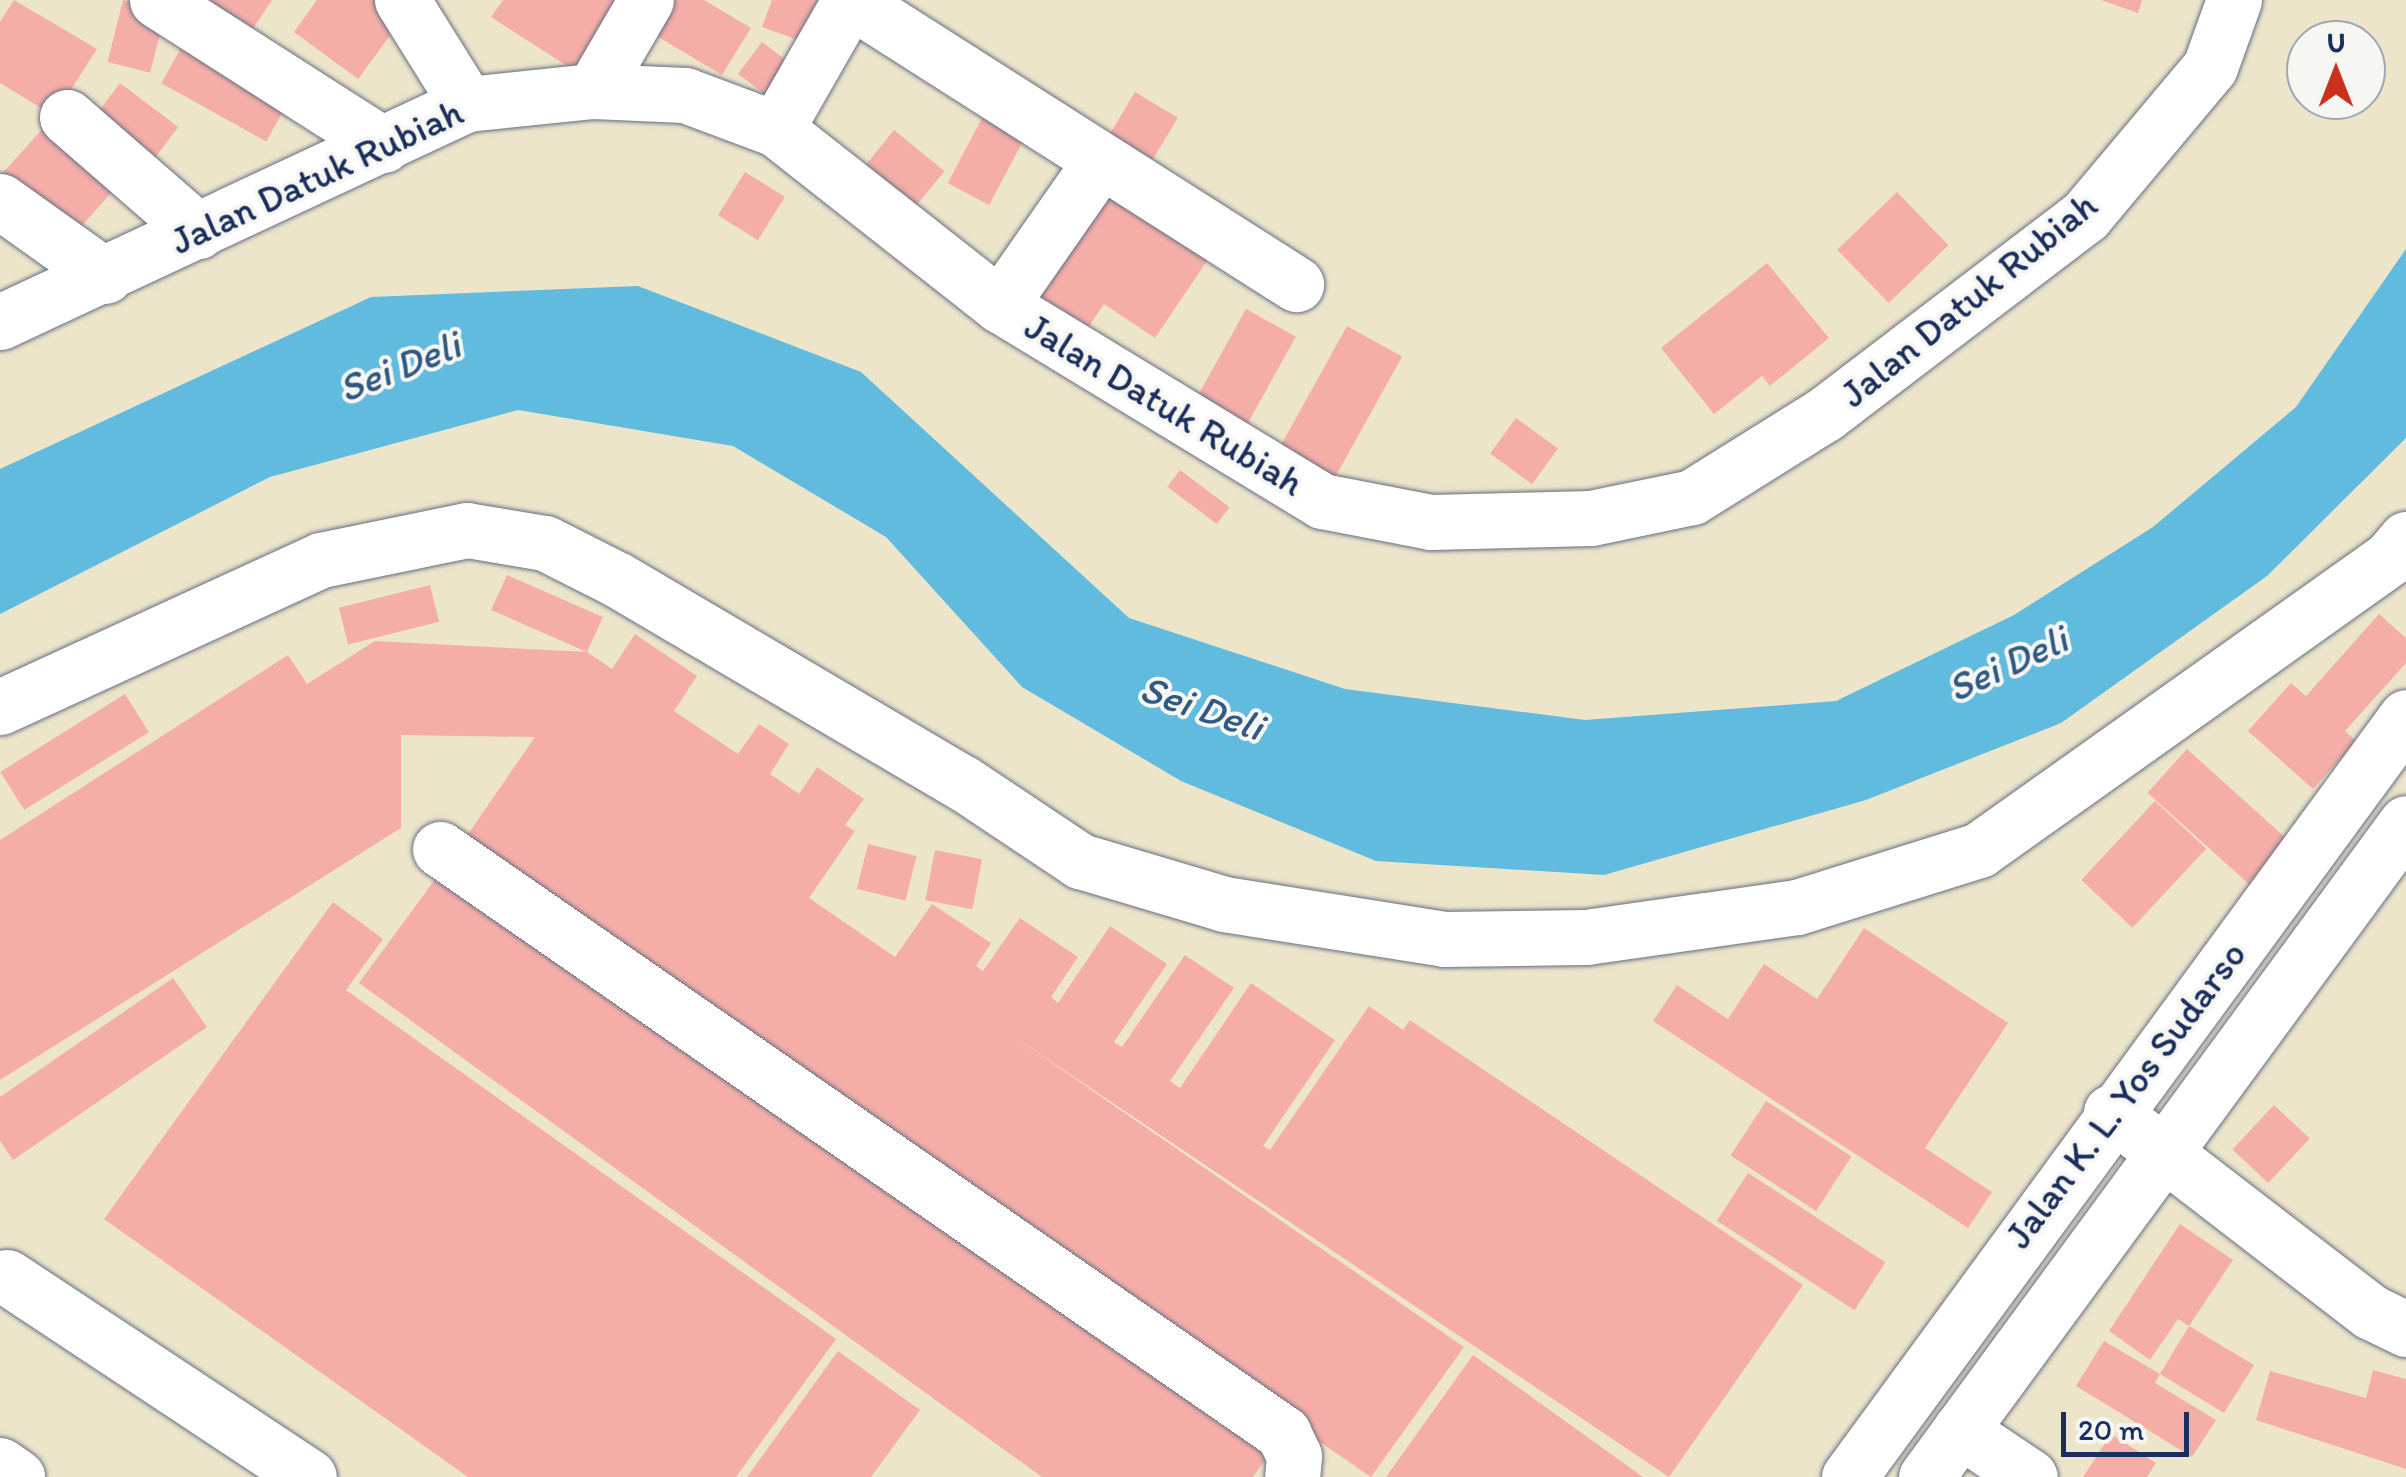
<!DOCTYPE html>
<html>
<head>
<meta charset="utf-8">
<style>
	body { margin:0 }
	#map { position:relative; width:2406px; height:1477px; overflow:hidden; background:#ede5ca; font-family:Itim,sans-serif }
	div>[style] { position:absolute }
	.water>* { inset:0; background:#60bbde }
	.building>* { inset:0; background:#f5aea7; transform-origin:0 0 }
	.roads { filter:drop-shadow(0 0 2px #646f84) drop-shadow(0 0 2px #646f84) }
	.minor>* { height:55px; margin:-27.5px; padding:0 27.5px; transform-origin:27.5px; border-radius:27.5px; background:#fff }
	.highway>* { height:55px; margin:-27.5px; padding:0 27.5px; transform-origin:27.5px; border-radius:27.5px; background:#fff }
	span { translate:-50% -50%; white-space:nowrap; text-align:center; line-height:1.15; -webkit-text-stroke:8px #f6f6f2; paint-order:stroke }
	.street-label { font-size:38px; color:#1b2f5e }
	.water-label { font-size:40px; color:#305984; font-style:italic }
	.north { position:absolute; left:2286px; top:20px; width:100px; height:100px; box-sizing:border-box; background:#f6f6f2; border:2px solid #9ea6b7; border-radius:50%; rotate:0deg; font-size:28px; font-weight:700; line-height:40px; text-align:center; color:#1b2f5e }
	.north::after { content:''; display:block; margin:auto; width:35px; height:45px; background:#c8321e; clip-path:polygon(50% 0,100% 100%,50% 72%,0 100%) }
	.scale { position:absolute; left:2061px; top:1412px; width:128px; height:45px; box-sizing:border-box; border:5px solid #1b2f5e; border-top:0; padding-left:12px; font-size:30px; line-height:35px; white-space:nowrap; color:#1b2f5e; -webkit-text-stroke:8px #f6f6f2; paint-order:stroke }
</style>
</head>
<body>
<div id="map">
	<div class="water">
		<i style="clip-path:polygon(2406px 249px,2406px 438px,2267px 576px,2061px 723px,1866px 800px,1604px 875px,1376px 861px,1181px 781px,1022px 687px,886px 537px,733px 446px,518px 410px,270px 477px,0 614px,0 469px,371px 297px,638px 286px,861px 372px,1129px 618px,1345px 689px,1585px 720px,1836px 701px,2014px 615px,2153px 527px,2296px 407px)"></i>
	</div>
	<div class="building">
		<i style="clip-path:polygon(14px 0,97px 49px,54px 116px,0 83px,0 22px)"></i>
		<i style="left:123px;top:0;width:44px;height:64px;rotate:14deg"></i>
		<i style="clip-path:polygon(188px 0,272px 0,246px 39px)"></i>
		<i style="clip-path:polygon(317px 0,378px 0,403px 18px,358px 79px,294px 32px)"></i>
		<i style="clip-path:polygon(503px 0,626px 0,578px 73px,491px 17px)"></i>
		<i style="clip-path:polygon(676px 0,704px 0,751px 28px,722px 75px,655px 35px)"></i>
		<i style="clip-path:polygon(772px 0,825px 0,809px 44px,762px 27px)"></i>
		<i style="clip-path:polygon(2101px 0,2142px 0,2138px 13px)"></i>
		<i style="left:187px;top:37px;width:120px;height:53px;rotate:29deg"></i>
		<i style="left:762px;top:42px;width:46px;height:40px;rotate:37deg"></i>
		<i style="left:120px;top:83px;width:73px;height:52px;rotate:37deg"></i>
		<i style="left:1135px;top:92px;width:50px;height:49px;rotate:31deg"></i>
		<i style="left:988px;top:107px;width:47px;height:86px;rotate:28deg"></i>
		<i style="left:54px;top:116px;width:94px;height:81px;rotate:42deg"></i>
		<i style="left:894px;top:130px;width:65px;height:54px;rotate:39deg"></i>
		<i style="left:745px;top:172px;width:47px;height:51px;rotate:32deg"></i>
		<i style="clip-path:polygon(1105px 184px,1211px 255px,1155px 338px,1104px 304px,1087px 329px,1032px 292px)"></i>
		<i style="left:1897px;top:192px;width:74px;height:83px;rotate:46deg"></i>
		<i style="clip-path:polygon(1767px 263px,1829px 338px,1770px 386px,1762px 376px,1714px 414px,1661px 348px)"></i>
		<i style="left:1246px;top:309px;width:57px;height:112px;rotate:29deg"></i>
		<i style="left:1347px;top:326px;width:63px;height:140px;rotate:29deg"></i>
		<i style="left:1516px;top:418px;width:52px;height:44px;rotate:36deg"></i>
		<i style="left:1180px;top:470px;width:62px;height:21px;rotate:37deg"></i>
		<i style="clip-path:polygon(507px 575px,603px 617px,587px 652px,612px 669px,635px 634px,697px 676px,674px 711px,738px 754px,759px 724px,789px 744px,770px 774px,799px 794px,817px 767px,864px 799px,845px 825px,855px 831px,809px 898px,895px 957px,932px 904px,991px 943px,976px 966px,983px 971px,1020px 918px,1078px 957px,1051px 997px,1058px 1003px,1110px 926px,1167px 964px,1114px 1042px,1122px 1047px,1185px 955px,1234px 988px,1170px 1081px,1180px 1088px,1251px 983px,1335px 1040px,1263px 1146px,1270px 1150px,1369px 1006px,1403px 1030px,1410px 1020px,1803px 1285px,1669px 1477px,1019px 1040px,1464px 1347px,1371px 1477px,457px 850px,535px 737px,401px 735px,401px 828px,0 1080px,0 840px,288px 655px,307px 684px,375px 641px,587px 652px,491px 610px)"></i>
		<i style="left:430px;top:585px;width:38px;height:94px;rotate:76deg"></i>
		<i style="clip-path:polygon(2379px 614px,2406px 638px,2406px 663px,2345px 731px,2356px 741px,2313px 789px,2248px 731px,2291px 683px,2306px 696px)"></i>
		<i style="left:125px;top:694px;width:45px;height:147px;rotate:58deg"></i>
		<i style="left:2187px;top:749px;width:140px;height:59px;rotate:42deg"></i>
		<i style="left:2155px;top:801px;width:70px;height:108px;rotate:43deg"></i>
		<i style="left:868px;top:844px;width:50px;height:46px;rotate:14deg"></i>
		<i style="left:935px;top:850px;width:48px;height:51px;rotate:11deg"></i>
		<i style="clip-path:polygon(447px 863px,1268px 1456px,1253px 1477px,1042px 1477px,359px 983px)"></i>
		<i style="clip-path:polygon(333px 902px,383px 939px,346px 990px,836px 1339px,736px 1477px,468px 1477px,104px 1219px)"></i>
		<i style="clip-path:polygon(1864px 928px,2008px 1023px,1925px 1148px,1992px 1192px,1968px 1228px,1653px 1021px,1677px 985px,1728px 1019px,1764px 964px,1817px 999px)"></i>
		<i style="clip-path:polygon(173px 978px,207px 1027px,13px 1160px,0 1141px,0 1097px)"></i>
		<i style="left:1766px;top:1101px;width:102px;height:65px;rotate:33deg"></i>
		<i style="left:2274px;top:1105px;width:49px;height:61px;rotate:43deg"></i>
		<i style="left:1748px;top:1173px;width:164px;height:57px;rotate:33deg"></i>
		<i style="clip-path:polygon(2180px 1224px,2233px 1260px,2189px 1326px,2178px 1319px,2150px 1360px,2109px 1331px)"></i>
		<i style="clip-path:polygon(2189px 1326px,2254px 1365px,2224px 1413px,2160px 1374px,2155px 1383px,2216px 1420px,2192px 1457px,2076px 1386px,2104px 1341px,2160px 1374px)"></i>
		<i style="clip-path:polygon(838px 1351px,920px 1410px,871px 1477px,747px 1477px)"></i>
		<i style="clip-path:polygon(1473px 1355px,1643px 1477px,1386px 1477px)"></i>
		<i style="clip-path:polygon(2373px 1370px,2406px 1379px,2406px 1469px,2256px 1420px,2270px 1371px,2366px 1398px)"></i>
		<i style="clip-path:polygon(2111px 1434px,2156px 1463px,2147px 1477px,2083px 1477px)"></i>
	</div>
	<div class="roads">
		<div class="minor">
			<i style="left:157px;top:0;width:269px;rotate:32.6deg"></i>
			<i style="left:402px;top:0;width:123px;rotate:58deg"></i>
			<i style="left:593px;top:91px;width:105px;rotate:-59.8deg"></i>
			<i style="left:67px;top:117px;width:174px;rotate:41deg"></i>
			<i style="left:776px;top:129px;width:149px;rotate:-60.2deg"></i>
			<i style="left:850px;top:0;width:529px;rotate:32.49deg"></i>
			<i style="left:0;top:201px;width:129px;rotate:35.5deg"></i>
			<i style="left:1000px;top:305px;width:173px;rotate:-55.1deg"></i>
			<i style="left:0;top:322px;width:515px;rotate:-25.02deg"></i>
			<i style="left:467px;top:104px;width:127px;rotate:-5.9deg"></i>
			<i style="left:593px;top:91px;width:92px;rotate:2.5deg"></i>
			<i style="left:685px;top:95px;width:97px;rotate:20.5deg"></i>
			<i style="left:776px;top:129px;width:285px;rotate:38.2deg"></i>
			<i style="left:1000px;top:305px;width:377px;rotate:31.3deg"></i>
			<i style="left:1322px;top:501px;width:111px;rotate:10.9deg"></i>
			<i style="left:1431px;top:522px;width:160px;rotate:-1.4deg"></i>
			<i style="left:1591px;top:518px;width:103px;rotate:-11.7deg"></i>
			<i style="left:1692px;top:497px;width:157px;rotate:-32deg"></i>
			<i style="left:1825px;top:414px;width:327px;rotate:-37.3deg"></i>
			<i style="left:2085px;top:216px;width:194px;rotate:-50deg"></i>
			<i style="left:2210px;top:67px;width:71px;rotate:-70.3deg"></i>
			<i style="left:0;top:707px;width:353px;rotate:-24.6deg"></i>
			<i style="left:321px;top:560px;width:149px;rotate:-11.6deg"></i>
			<i style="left:467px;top:530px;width:79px;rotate:9.5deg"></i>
			<i style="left:545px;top:543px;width:82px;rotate:26.9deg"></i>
			<i style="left:618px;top:580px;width:400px;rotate:30.5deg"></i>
			<i style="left:963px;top:783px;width:141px;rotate:33.7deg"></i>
			<i style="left:1080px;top:861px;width:150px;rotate:16.6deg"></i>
			<i style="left:1224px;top:904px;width:223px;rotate:9deg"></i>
			<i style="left:1444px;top:939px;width:142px;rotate:-0.8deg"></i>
			<i style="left:1586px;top:937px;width:213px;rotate:-8.1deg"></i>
			<i style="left:1797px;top:907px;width:191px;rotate:-17.4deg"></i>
			<i style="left:1979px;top:850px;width:504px;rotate:-35.39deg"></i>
			<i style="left:2390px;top:558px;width:25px;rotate:-50deg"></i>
			<i style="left:440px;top:849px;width:1026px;rotate:34.71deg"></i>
			<i style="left:1283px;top:1433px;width:25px;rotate:64deg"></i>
			<i style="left:1294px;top:1456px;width:21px;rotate:95deg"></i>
			<i style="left:2111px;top:1112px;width:328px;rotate:37.6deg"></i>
			<i style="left:2371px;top:1312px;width:39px;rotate:26deg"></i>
			<i style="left:7px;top:1277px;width:362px;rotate:33.5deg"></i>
			<i style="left:1960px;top:1430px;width:84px;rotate:33.9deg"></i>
			<i style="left:0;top:1465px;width:21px;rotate:35deg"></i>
		</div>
		<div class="highway">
			<i style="left:1849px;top:1477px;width:942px;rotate:-53.76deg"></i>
			<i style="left:1926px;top:1477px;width:811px;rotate:-53.72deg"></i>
		</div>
	</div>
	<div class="street-label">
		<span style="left:317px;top:177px;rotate:-25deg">Jalan Datuk Rubiah</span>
		<span style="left:1969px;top:300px;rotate:-39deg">Jalan Datuk Rubiah</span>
		<span style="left:1164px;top:405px;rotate:31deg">Jalan Datuk Rubiah</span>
		<span style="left:2126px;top:1095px;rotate:-53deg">Jalan K. L. Yos Sudarso</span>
	</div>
	<div class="water-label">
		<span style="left:399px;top:366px;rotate:-22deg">Sei Deli</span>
		<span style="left:2007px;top:663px;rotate:-25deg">Sei Deli</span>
		<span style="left:1202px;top:707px;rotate:19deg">Sei Deli</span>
	</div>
	<div class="north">U</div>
	<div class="scale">20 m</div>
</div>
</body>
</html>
